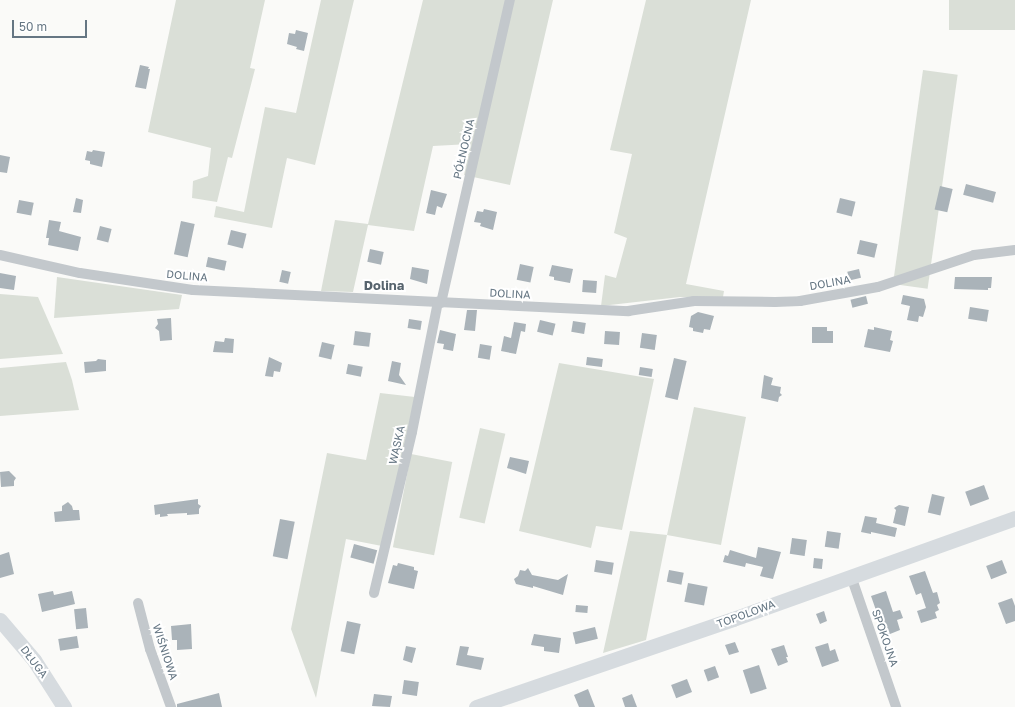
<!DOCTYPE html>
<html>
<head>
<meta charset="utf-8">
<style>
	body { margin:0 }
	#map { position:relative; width:1015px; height:707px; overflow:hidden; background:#fafaf8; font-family:"Golos Text",sans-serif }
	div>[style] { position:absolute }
	.green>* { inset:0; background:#dadfd7; transform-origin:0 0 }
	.building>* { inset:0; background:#aab3b9; transform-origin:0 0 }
	.street>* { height:10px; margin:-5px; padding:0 5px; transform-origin:5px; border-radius:5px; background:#c3c8cc }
	.secondary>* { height:15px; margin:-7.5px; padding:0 7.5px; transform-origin:7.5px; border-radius:7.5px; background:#d6dbdf }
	span { translate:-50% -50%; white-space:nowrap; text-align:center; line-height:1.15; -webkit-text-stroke:4px #fff; paint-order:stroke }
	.street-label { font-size:11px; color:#657683 }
	.quarter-label { font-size:13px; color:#57646e; font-weight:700 }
	.scale { position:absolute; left:12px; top:20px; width:75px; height:18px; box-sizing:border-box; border:2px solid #657683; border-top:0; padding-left:5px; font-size:12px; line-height:14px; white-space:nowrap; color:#657683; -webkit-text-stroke:3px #fff; paint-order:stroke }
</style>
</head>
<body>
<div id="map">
	<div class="green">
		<i style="clip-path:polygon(176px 0,265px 0,250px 68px,255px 69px,232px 158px,228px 157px,217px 202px,192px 198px,193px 181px,208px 176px,211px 148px,148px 132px)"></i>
		<i style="clip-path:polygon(321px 0,354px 0,315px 165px,287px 158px,272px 228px,214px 217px,216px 206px,244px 212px,265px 107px,296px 113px)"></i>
		<i style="clip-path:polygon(423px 0,553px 0,510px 185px,464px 175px,470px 144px,433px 146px,414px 231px,368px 225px,353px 292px,321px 291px,335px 220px,368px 224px)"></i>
		<i style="clip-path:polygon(646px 0,751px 0,686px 284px,724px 291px,723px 297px,680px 297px,601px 306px,605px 275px,616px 278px,627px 238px,614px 233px,632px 154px,610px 150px)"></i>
		<i style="left:949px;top:0;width:66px;height:30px"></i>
		<i style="left:923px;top:70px;width:35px;height:216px;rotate:8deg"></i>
		<i style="clip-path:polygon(57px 277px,182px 295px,179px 309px,54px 318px)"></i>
		<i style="clip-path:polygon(0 294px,38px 297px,63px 354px,0 359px)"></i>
		<i style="clip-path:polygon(66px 362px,72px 380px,79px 410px,0 416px,0 368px)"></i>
		<i style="clip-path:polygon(559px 363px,654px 379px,622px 530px,596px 526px,591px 548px,519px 531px)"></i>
		<i style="clip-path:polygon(380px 393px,415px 397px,382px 546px,346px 539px,316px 698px,291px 629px,327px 453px,366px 460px)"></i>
		<i style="clip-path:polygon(694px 407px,746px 417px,721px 545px,667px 535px,646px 640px,603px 653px,630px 531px,667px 535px)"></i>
		<i style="left:480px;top:428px;width:26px;height:92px;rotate:13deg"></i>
		<i style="left:411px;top:454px;width:42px;height:95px;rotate:11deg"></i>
	</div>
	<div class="building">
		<i style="clip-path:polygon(296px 30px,308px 33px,304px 51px,296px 49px,297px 47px,287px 44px,289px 33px,295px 34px)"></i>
		<i style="clip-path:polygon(140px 65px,149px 67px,148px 69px,150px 69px,146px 89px,135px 87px)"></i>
		<i style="clip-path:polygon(93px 150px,105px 152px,102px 167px,90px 164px,90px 161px,85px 160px,87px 151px,92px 152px)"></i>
		<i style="clip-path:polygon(0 155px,10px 157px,7px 173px,0 172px)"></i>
		<i style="left:966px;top:184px;width:31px;height:11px;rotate:15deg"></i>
		<i style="left:940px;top:186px;width:13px;height:24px;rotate:13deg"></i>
		<i style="clip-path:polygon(431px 190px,447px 194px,442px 208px,437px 206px,435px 215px,426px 213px)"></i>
		<i style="clip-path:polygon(76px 198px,83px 200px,81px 213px,73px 212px)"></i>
		<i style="left:840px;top:198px;width:16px;height:15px;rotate:14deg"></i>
		<i style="left:19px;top:200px;width:15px;height:13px;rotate:11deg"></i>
		<i style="clip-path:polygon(484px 209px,497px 212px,493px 230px,480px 226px,481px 223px,474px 222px,477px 211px,483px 212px)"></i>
		<i style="clip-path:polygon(49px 220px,61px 222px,59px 231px,81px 237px,78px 251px,48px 245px,49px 238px,46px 238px)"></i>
		<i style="left:181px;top:221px;width:14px;height:34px;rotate:12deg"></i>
		<i style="left:100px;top:226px;width:12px;height:14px;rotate:14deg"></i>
		<i style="left:231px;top:230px;width:16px;height:15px;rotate:14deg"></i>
		<i style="left:860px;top:240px;width:18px;height:14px;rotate:13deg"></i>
		<i style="left:370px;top:249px;width:14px;height:13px;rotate:12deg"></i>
		<i style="left:208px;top:257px;width:19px;height:10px;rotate:12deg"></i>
		<i style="left:520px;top:264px;width:14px;height:16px;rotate:12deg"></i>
		<i style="clip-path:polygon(552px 265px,573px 269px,570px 283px,554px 280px,554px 277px,549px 276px)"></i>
		<i style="clip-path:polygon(412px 267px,429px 270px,427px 284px,410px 279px)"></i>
		<i style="left:859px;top:269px;width:9px;height:12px;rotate:77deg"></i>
		<i style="left:282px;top:270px;width:9px;height:12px;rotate:13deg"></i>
		<i style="clip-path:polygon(0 273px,16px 276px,14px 290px,0 288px)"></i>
		<i style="clip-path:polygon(955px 277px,992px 277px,991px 288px,988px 288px,988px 290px,954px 289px)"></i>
		<i style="left:583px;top:280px;width:14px;height:12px;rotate:4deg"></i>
		<i style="clip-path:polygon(903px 295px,924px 299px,926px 307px,923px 317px,919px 316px,918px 322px,907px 320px,910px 306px,901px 304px)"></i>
		<i style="left:866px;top:296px;width:8px;height:16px;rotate:76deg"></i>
		<i style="left:970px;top:307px;width:19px;height:12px;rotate:9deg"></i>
		<i style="clip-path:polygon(467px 310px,477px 310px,475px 331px,464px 330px)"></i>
		<i style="clip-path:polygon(698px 312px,714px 316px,710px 330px,704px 329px,703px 333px,693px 331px,693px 328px,689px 327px,691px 316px)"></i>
		<i style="clip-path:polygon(171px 318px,172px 340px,160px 341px,159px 331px,155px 328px,158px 324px,157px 319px)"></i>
		<i style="left:409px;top:319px;width:13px;height:9px;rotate:9deg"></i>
		<i style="left:540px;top:320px;width:16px;height:12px;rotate:14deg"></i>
		<i style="left:573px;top:321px;width:13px;height:11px;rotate:9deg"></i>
		<i style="clip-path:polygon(514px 322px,526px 324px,525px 332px,521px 331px,516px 354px,501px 351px,504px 336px,511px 338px)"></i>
		<i style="clip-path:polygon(812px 327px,827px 327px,827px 331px,833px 331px,833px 343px,812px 343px)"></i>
		<i style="clip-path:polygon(874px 327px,892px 331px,890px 340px,893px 341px,890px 352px,864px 347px,868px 329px,874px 330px)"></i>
		<i style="clip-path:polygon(440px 330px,456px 334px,453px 351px,443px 349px,444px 344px,437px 343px)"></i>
		<i style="left:355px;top:331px;width:16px;height:14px;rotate:7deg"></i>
		<i style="left:605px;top:331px;width:15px;height:13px;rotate:4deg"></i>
		<i style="left:642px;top:333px;width:15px;height:15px;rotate:8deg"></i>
		<i style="clip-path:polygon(225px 338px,234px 339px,233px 353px,213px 352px,215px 341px,224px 342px)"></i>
		<i style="left:322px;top:342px;width:13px;height:15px;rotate:13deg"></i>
		<i style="left:480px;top:344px;width:12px;height:14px;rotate:9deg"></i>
		<i style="clip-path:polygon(269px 357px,282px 363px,280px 372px,274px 371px,273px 377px,265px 376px)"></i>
		<i style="left:587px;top:357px;width:16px;height:8px;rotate:7deg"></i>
		<i style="left:674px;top:358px;width:13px;height:40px;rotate:13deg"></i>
		<i style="clip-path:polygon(98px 359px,106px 360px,106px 371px,85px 373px,84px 362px,96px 361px)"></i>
		<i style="clip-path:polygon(392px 361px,401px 363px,399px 375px,406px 385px,388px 381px)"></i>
		<i style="left:348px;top:364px;width:15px;height:10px;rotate:11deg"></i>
		<i style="left:640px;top:367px;width:13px;height:8px;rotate:9deg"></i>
		<i style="clip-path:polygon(764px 375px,773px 378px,771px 385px,781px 387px,780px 393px,782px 395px,779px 397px,778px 402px,761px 398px)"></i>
		<i style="clip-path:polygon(510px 457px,529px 461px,526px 474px,507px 468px)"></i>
		<i style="clip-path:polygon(9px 471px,16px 478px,14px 481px,14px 486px,1px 487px,0 472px)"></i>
		<i style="left:984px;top:485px;width:15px;height:20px;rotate:70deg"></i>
		<i style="left:932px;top:494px;width:13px;height:19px;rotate:13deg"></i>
		<i style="clip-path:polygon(198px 499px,198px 504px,201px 506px,199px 509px,199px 514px,187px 515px,187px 513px,167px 514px,168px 516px,160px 517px,160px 514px,155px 515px,154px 505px)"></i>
		<i style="clip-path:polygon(68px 502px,72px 506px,73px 510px,79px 510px,80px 520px,55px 522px,54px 512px,62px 511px,62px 506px)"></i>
		<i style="clip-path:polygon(899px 505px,909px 507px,905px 526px,893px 523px,896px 510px,894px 508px)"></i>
		<i style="clip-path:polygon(865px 516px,877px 518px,876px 523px,897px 528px,895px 537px,871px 532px,871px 534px,861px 532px)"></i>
		<i style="left:280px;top:519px;width:15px;height:38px;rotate:11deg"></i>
		<i style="left:827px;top:531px;width:14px;height:16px;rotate:8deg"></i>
		<i style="left:792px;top:538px;width:15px;height:16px;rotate:8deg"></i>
		<i style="left:354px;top:544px;width:24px;height:14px;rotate:15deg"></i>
		<i style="clip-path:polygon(758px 547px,781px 552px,773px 579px,760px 576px,763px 567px,746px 563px,745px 567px,723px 562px,725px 555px,728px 556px,730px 550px,756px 558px)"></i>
		<i style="clip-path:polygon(9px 552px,14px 574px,0 578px,0 555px)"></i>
		<i style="left:814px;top:558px;width:9px;height:10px;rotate:6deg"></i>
		<i style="left:596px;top:560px;width:18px;height:12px;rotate:9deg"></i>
		<i style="left:1002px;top:560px;width:14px;height:17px;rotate:69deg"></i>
		<i style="clip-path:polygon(398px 563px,414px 567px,414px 570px,418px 571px,414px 589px,388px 583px,393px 565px,397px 566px)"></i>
		<i style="clip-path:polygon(528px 568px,532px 575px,558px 580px,568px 574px,563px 595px,533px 586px,533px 588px,516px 584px,514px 579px,518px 576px,520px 570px,525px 571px)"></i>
		<i style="left:669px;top:570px;width:15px;height:12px;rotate:11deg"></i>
		<i style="clip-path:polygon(925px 571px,933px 593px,937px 592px,940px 603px,937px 605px,939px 610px,935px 612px,937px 618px,921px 623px,917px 611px,926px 608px,921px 593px,916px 595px,909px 576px)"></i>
		<i style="left:688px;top:583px;width:20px;height:19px;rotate:11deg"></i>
		<i style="clip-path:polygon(53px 591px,54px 595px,72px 591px,75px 604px,42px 612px,38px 594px)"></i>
		<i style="clip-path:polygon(886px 591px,893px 612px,900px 610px,903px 618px,897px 620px,900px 630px,885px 636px,871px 596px)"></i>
		<i style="clip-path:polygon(1012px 598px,1015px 606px,1015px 621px,1006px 624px,998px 603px)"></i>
		<i style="left:576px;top:605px;width:12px;height:7px;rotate:5deg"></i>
		<i style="left:86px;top:608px;width:20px;height:12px;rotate:84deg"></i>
		<i style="clip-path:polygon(824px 611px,827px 621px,820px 624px,816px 614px)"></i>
		<i style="left:347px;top:621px;width:14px;height:31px;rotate:12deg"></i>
		<i style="clip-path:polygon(191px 624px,192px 649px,177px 650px,177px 640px,172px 640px,171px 626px)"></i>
		<i style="left:595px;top:627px;width:12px;height:23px;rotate:76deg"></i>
		<i style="clip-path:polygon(534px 634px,561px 638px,559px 653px,544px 651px,544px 647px,531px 645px)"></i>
		<i style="left:77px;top:636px;width:12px;height:19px;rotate:81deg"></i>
		<i style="clip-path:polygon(735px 642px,739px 652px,729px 655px,725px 645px)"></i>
		<i style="clip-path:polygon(828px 643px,830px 651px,835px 649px,839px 661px,822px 667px,815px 647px)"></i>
		<i style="clip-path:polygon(784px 645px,788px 657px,786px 657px,788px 662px,778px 666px,771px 649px)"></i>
		<i style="clip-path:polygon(406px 646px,416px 648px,412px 663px,403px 660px)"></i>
		<i style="clip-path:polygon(460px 646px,469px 647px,467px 655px,484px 658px,481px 670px,456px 665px)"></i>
		<i style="left:759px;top:665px;width:25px;height:17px;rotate:72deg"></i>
		<i style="left:715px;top:666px;width:12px;height:12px;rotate:70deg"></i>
		<i style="left:687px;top:679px;width:14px;height:17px;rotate:69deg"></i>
		<i style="left:404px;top:680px;width:15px;height:14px;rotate:8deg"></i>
		<i style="clip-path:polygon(588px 689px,595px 707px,579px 707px,574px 695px)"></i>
		<i style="clip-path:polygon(219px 693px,222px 707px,177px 707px,177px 704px)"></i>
		<i style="clip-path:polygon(374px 694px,392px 696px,390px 707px,372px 706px)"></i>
		<i style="clip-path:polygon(632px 694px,637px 707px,625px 707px,622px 698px)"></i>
	</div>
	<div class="street">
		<i style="left:0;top:255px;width:82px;rotate:12.7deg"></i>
		<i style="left:80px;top:273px;width:114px;rotate:8.6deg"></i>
		<i style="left:193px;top:290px;width:436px;rotate:2.8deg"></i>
		<i style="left:628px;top:311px;width:67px;rotate:-8.6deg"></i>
		<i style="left:694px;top:301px;width:81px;rotate:0.7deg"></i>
		<i style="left:775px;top:302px;width:25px;rotate:-2deg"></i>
		<i style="left:800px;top:301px;width:79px;rotate:-10.2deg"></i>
		<i style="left:878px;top:287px;width:101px;rotate:-18.4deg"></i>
		<i style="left:974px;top:255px;width:41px;rotate:-7deg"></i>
		<i style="left:441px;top:303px;width:311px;rotate:-77.2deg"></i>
		<i style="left:851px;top:576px;width:139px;rotate:71deg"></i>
		<i style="left:374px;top:593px;width:165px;rotate:-76.7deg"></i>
		<i style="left:412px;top:432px;width:133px;rotate:-78.7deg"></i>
		<i style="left:138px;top:603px;width:48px;rotate:75.4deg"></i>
		<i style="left:150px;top:649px;width:62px;rotate:70.1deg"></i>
	</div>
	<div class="secondary">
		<i style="left:0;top:620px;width:52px;rotate:49.6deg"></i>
		<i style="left:34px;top:660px;width:56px;rotate:57.4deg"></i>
		<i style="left:476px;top:707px;width:272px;rotate:-18.9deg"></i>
		<i style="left:733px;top:619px;width:300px;rotate:-19.7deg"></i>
	</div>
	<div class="street-label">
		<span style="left:464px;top:149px;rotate:-77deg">PÓŁNOCNA</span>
		<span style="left:187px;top:276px;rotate:5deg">DOLINA</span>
		<span style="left:830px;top:283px;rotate:-10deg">DOLINA</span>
		<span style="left:510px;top:294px;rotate:3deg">DOLINA</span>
		<span style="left:397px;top:445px;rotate:-77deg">WĄSKA</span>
		<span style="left:746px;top:614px;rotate:-20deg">TOPOLOWA</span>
		<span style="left:885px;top:638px;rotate:71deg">SPOKOJNA</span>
		<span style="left:165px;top:652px;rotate:72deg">WIŚNIOWA</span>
		<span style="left:34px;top:662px;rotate:53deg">DŁUGA</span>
	</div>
	<div class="quarter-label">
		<span style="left:384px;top:285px">Dolina</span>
	</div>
	<div class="scale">50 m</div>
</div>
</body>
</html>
